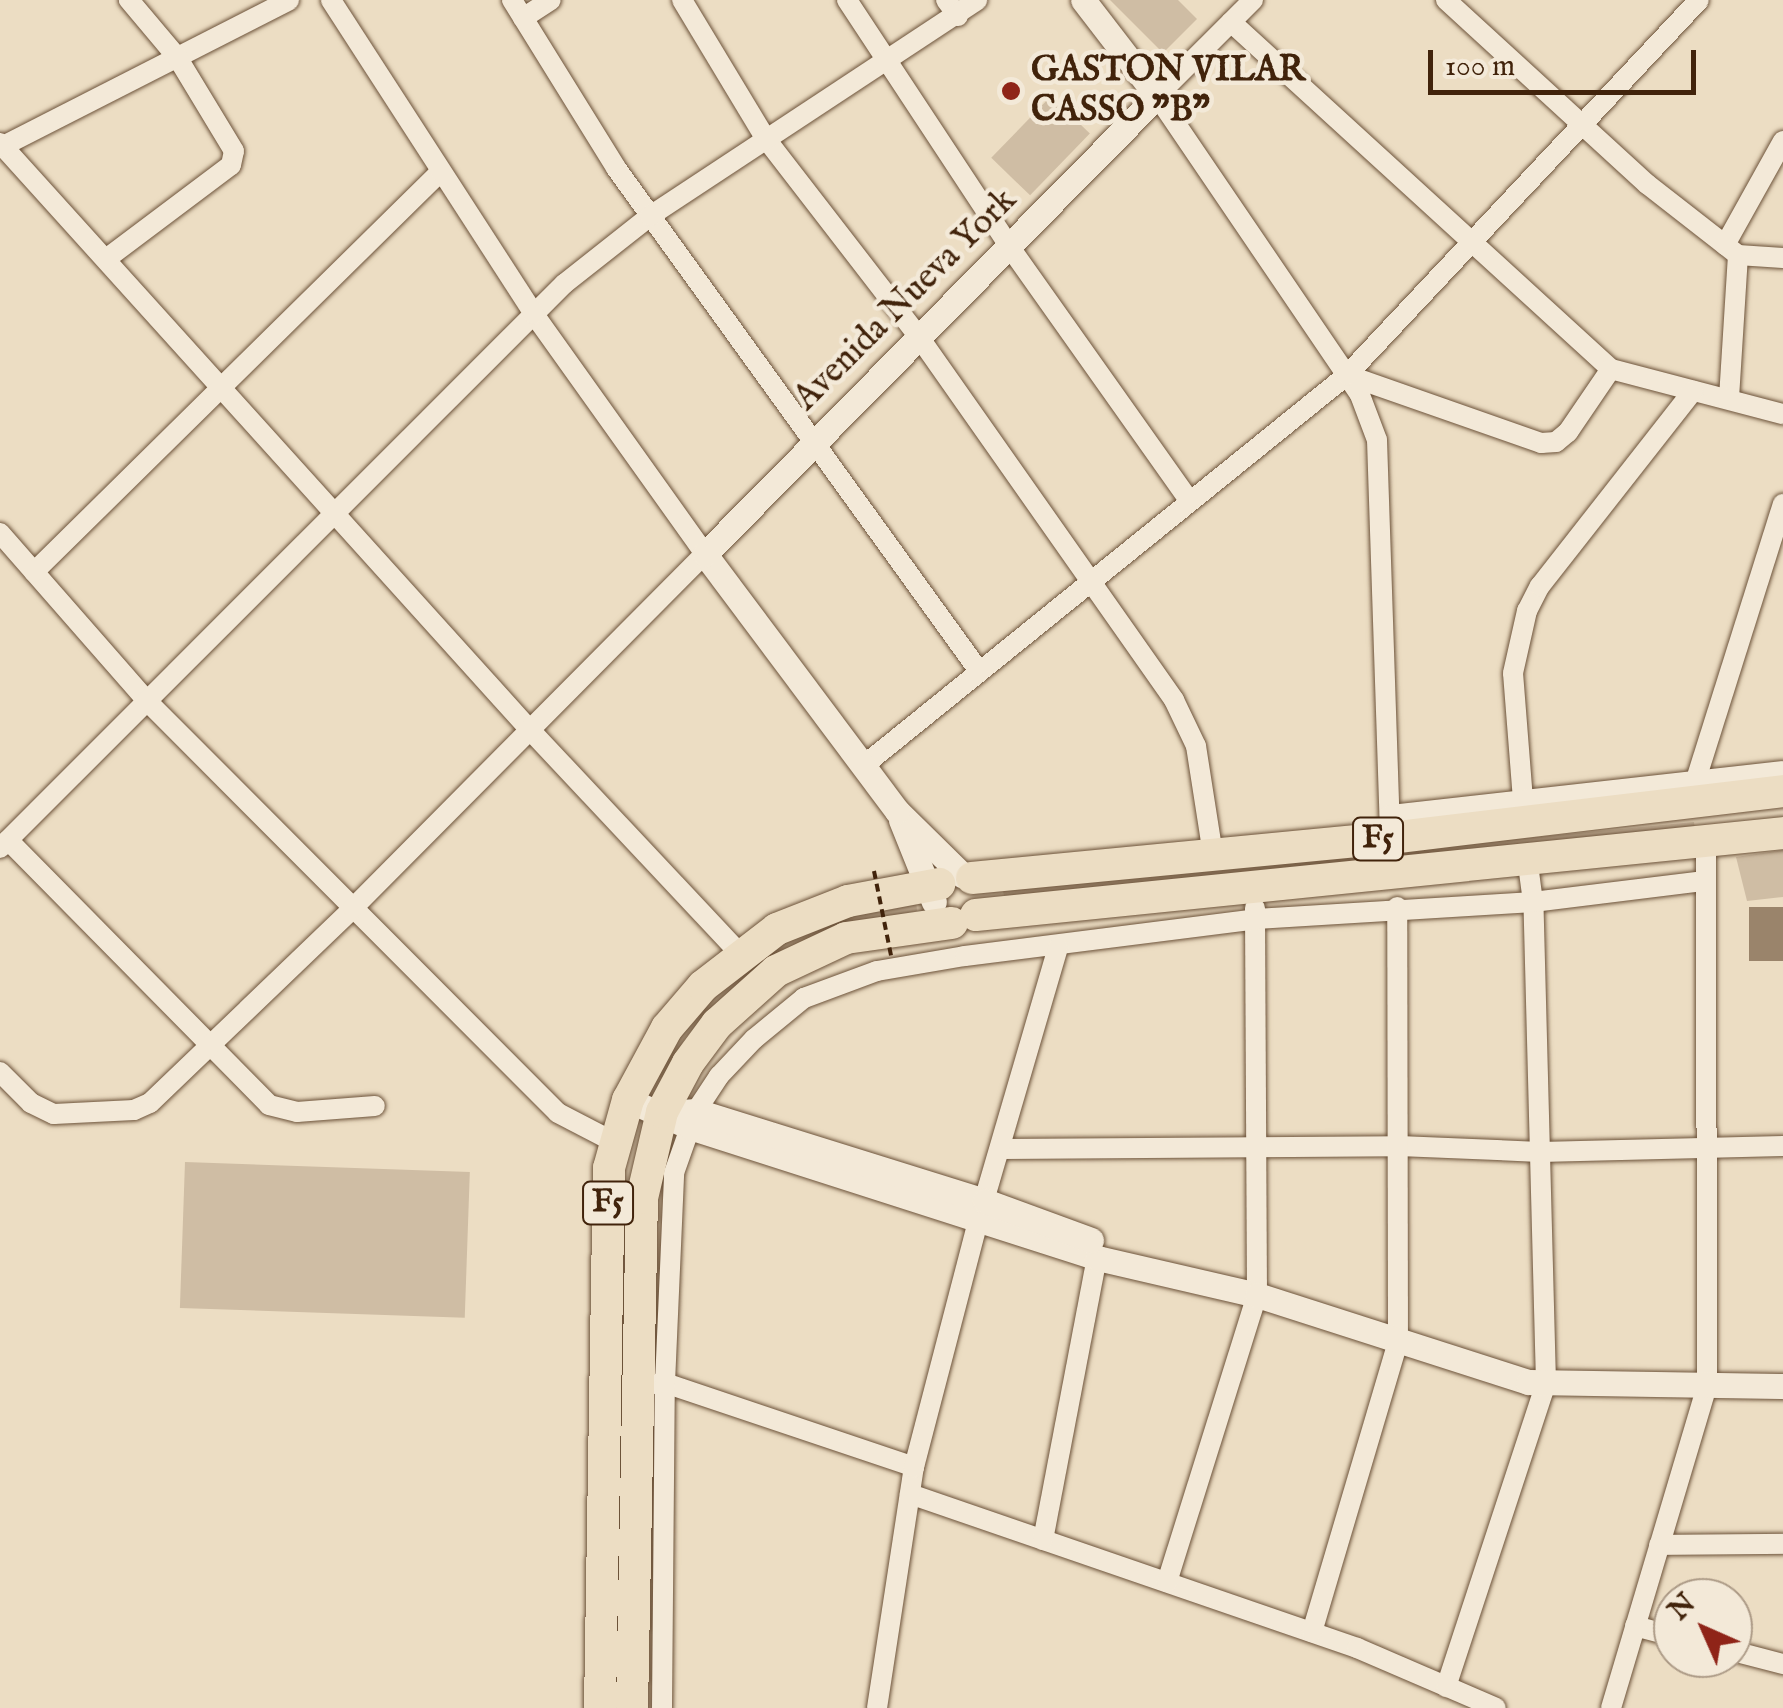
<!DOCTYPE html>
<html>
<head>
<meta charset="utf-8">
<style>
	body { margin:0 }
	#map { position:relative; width:1783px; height:1708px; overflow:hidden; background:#ecddc3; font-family:"IM FELL English",serif }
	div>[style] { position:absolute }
	.green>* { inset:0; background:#cfbda4; transform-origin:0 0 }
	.building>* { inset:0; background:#9a846b; transform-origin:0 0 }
	.roads { filter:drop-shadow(0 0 2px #6c5239) drop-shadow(0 0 2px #6c5239) }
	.minor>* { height:20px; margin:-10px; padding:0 10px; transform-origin:10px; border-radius:10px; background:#f3e9d8 }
	.tertiary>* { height:25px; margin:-12.5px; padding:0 12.5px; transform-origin:12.5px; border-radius:12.5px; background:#f3e9d8 }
	.trunk>* { height:32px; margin:-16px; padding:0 16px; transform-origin:16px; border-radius:16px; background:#ecddc3 }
	.path-bridge>* { height:4px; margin-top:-2px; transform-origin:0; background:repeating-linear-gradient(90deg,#41230b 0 8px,transparent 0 13px) }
	.dots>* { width:28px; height:28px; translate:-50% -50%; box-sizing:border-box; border:5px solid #f3e9d8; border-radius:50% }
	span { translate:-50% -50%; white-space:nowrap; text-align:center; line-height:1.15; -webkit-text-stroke:9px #f3e9d8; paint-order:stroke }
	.shield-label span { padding:2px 8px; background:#f3e9d8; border:2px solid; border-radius:8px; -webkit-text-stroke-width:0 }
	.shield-label { font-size:32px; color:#41230b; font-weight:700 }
	.poi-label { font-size:35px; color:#41230b; font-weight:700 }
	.left { translate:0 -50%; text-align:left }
	.street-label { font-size:35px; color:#41230b }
	.north { position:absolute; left:1653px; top:1578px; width:100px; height:100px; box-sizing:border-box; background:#f3e9d8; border:2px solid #ac9a86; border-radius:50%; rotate:315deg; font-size:28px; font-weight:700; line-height:40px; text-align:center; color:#41230b }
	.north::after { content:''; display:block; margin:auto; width:35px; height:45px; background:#8f2418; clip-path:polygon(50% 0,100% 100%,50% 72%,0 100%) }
	.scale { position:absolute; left:1428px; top:50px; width:268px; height:45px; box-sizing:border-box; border:5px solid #41230b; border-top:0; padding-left:12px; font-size:30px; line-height:35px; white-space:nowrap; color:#41230b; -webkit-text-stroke:8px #f3e9d8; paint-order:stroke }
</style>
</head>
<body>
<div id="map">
	<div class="green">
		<i style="clip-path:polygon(1110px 0,1178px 0,1197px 19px,1163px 53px)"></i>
		<i style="left:1051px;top:96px;width:54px;height:86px;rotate:44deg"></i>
		<i style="clip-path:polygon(1694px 822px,1695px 830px,1005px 899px,1002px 888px)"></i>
		<i style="clip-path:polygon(1783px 850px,1783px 897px,1747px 901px,1736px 857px)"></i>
		<i style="clip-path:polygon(916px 900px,917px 911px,856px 923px,776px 955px,711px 1008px,685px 1038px,662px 1078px,654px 1076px,669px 1048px,707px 1002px,778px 946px,836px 921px)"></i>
		<i style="left:185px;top:1162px;width:285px;height:146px;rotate:2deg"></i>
	</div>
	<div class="building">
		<i style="left:1783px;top:907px;width:54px;height:34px;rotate:90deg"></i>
	</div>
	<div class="roads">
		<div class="minor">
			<i style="left:512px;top:0;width:198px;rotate:58.2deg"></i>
			<i style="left:616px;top:168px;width:620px;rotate:54.18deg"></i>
			<i style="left:682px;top:0;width:162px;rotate:58.9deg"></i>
			<i style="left:766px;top:139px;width:250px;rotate:52.3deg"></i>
			<i style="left:919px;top:337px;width:444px;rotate:54.9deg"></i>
			<i style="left:1174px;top:700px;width:51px;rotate:64.4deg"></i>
			<i style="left:1196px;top:746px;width:110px;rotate:81.1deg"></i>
			<i style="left:847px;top:0;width:295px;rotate:56.6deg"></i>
			<i style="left:1009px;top:246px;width:311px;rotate:54.7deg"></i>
			<i style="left:946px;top:0;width:20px;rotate:53deg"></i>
			<i style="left:1253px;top:0;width:136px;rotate:135deg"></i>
			<i style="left:1157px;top:96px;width:361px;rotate:55.8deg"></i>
			<i style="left:1360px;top:395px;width:48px;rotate:69.3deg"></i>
			<i style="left:1377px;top:440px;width:398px;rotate:88.1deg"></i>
			<i style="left:1446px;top:0;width:273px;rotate:42.5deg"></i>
			<i style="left:1647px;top:184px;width:115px;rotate:38deg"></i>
			<i style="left:1738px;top:255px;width:144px;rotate:93.6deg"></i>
			<i style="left:523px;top:18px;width:33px;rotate:-33deg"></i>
			<i style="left:1231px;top:22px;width:515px;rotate:42.4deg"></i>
			<i style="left:1611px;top:369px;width:178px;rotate:14.7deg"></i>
			<i style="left:0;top:143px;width:791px;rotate:47.92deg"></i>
			<i style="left:530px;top:730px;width:307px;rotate:46.8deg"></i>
			<i style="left:3px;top:146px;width:321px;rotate:-27deg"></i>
			<i style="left:1725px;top:245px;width:119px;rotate:-60.9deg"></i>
			<i style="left:1738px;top:255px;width:45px;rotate:3.8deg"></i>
			<i style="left:106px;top:259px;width:156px;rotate:-36.9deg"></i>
			<i style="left:231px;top:165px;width:14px;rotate:-78deg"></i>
			<i style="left:234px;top:151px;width:110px;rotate:-121.2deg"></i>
			<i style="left:177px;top:57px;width:75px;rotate:-130.1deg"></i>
			<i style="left:1347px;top:375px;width:206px;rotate:19.3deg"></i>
			<i style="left:1541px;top:443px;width:15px;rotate:-4deg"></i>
			<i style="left:1556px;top:442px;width:16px;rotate:-40deg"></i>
			<i style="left:1568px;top:432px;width:76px;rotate:-55.7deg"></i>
			<i style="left:0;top:533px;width:222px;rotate:48.8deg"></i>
			<i style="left:146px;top:700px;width:583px;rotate:45.07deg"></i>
			<i style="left:558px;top:1113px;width:63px;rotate:27.4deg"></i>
			<i style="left:34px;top:572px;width:571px;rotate:-44.57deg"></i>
			<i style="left:863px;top:766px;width:622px;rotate:-38.93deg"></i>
			<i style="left:1347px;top:375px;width:514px;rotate:-46.81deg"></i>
			<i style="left:1693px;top:789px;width:299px;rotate:-72.5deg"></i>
			<i style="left:1523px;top:800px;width:127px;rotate:-94.5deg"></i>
			<i style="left:1513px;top:673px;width:64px;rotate:-77.3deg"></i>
			<i style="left:1527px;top:611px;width:28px;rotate:-63deg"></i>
			<i style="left:1540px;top:586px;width:248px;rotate:-51.9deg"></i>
			<i style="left:1390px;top:815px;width:395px;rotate:-6.4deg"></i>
			<i style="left:8px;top:840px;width:372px;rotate:45.4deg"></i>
			<i style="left:269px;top:1105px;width:29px;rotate:14deg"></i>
			<i style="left:297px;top:1112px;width:78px;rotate:-4.4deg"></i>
			<i style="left:0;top:848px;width:798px;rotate:-45deg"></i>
			<i style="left:564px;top:284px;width:110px;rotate:-38.3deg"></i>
			<i style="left:650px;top:216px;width:392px;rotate:-33.4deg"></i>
			<i style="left:0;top:1072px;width:44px;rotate:45deg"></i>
			<i style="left:31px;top:1103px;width:25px;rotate:26deg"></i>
			<i style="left:54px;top:1114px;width:80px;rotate:-2.9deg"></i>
			<i style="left:134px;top:1110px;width:17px;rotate:-24deg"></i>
			<i style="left:150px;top:1103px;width:281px;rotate:-43.8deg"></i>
			<i style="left:353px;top:908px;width:499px;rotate:-45.2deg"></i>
			<i style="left:705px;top:554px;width:295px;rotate:-125.5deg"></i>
			<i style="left:534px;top:314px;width:374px;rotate:-122.9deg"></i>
			<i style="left:1002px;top:1149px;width:397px;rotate:-0.4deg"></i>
			<i style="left:1399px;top:1146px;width:141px;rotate:2.4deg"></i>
			<i style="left:1540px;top:1152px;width:243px;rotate:-1.4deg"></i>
			<i style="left:655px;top:1384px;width:10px;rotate:-6deg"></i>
			<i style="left:665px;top:1383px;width:263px;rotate:18.6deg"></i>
			<i style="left:910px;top:1494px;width:473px;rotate:19deg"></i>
			<i style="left:1357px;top:1648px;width:151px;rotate:23.3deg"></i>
			<i style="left:1043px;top:1540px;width:287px;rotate:-79.2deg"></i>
			<i style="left:1659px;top:1545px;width:124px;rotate:-0.5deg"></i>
			<i style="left:1167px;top:1582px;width:301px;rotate:-72.6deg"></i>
			<i style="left:1257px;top:1295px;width:387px;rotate:-90.3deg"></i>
			<i style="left:1635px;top:1626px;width:39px;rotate:15deg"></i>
			<i style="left:1312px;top:1632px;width:302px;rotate:-73.5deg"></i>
			<i style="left:1398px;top:1342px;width:435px;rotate:-90.1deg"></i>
			<i style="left:1733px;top:1651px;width:52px;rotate:14.6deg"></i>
			<i style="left:1446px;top:1687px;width:320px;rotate:-71.8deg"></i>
			<i style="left:1546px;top:1383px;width:481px;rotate:-91.5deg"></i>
			<i style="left:1533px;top:902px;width:45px;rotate:-97.6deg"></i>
			<i style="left:662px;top:1708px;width:325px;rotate:-89.5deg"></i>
			<i style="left:665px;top:1383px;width:210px;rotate:-87.5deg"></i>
			<i style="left:674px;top:1173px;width:66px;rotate:-70.5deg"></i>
			<i style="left:696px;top:1111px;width:42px;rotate:-56.7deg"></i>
			<i style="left:719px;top:1076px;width:51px;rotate:-46.6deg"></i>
			<i style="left:754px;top:1039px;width:65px;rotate:-39.4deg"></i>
			<i style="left:804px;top:998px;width:78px;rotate:-20.3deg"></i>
			<i style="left:877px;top:971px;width:89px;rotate:-9.7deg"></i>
			<i style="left:965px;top:956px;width:293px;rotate:-7.2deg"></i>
			<i style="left:1256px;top:919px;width:278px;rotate:-3.5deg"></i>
			<i style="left:1533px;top:902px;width:173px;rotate:-7deg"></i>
			<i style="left:877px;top:1708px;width:244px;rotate:-81.3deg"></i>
			<i style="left:914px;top:1467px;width:254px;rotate:-75.4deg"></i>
			<i style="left:978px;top:1221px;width:285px;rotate:-73.7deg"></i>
			<i style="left:1611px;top:1708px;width:337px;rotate:-73.4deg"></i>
			<i style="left:1707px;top:1385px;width:544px;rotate:-90.11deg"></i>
		</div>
		<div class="tertiary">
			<i style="left:901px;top:820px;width:88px;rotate:68.1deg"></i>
			<i style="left:962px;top:875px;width:91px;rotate:-135.4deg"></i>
			<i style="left:897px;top:811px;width:321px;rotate:-126.8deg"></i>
			<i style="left:705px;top:554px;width:643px;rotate:-45.38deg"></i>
			<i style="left:1157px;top:96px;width:121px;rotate:-127.6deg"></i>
			<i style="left:628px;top:1100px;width:68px;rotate:23.5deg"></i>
			<i style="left:690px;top:1127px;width:428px;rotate:17.8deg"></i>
			<i style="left:1097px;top:1258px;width:164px;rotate:13deg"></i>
			<i style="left:1257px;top:1295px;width:285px;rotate:17.8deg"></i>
			<i style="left:1528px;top:1382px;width:255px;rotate:0.9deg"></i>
			<i style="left:682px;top:1112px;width:14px;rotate:-4deg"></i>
			<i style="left:696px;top:1111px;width:303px;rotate:17.3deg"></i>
			<i style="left:985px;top:1201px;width:113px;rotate:20.2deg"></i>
		</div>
		<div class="trunk">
			<i style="left:972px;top:878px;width:420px;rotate:-5.5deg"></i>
			<i style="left:1390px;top:838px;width:396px;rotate:-6.8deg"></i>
			<i style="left:976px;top:915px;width:811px;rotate:-5.8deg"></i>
			<i style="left:600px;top:1708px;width:540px;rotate:-89.05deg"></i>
			<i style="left:609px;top:1168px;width:71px;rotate:-74.4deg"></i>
			<i style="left:628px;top:1100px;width:82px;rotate:-61.6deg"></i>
			<i style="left:667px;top:1028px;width:55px;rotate:-49.4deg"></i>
			<i style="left:703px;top:986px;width:93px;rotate:-37.6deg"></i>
			<i style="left:777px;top:929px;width:76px;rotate:-21.5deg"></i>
			<i style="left:848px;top:901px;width:93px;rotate:-10.6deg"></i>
			<i style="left:632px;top:1708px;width:510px;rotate:-88.88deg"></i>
			<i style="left:642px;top:1198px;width:88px;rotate:-76.9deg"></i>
			<i style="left:662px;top:1112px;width:55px;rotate:-62deg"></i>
			<i style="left:688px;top:1063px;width:49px;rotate:-53.4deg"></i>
			<i style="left:717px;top:1024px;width:79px;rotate:-41.9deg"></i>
			<i style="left:776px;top:971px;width:77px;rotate:-25.2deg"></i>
			<i style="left:846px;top:938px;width:107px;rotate:-8.1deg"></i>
		</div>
	</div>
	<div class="path-bridge">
		<i style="left:874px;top:871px;width:86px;rotate:78.6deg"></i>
	</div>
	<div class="dots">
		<i style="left:1011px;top:91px;background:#8f2418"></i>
	</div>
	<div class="shield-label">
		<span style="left:1378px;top:839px">F5</span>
		<span style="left:608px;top:1203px">F5</span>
	</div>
	<div class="poi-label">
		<span class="left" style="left:1031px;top:91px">GASTON VILAR<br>CASSO "B"</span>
	</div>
	<div class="street-label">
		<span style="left:906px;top:300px;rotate:-45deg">Avenida Nueva York</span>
	</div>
	<div class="north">N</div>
	<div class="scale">100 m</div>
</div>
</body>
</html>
